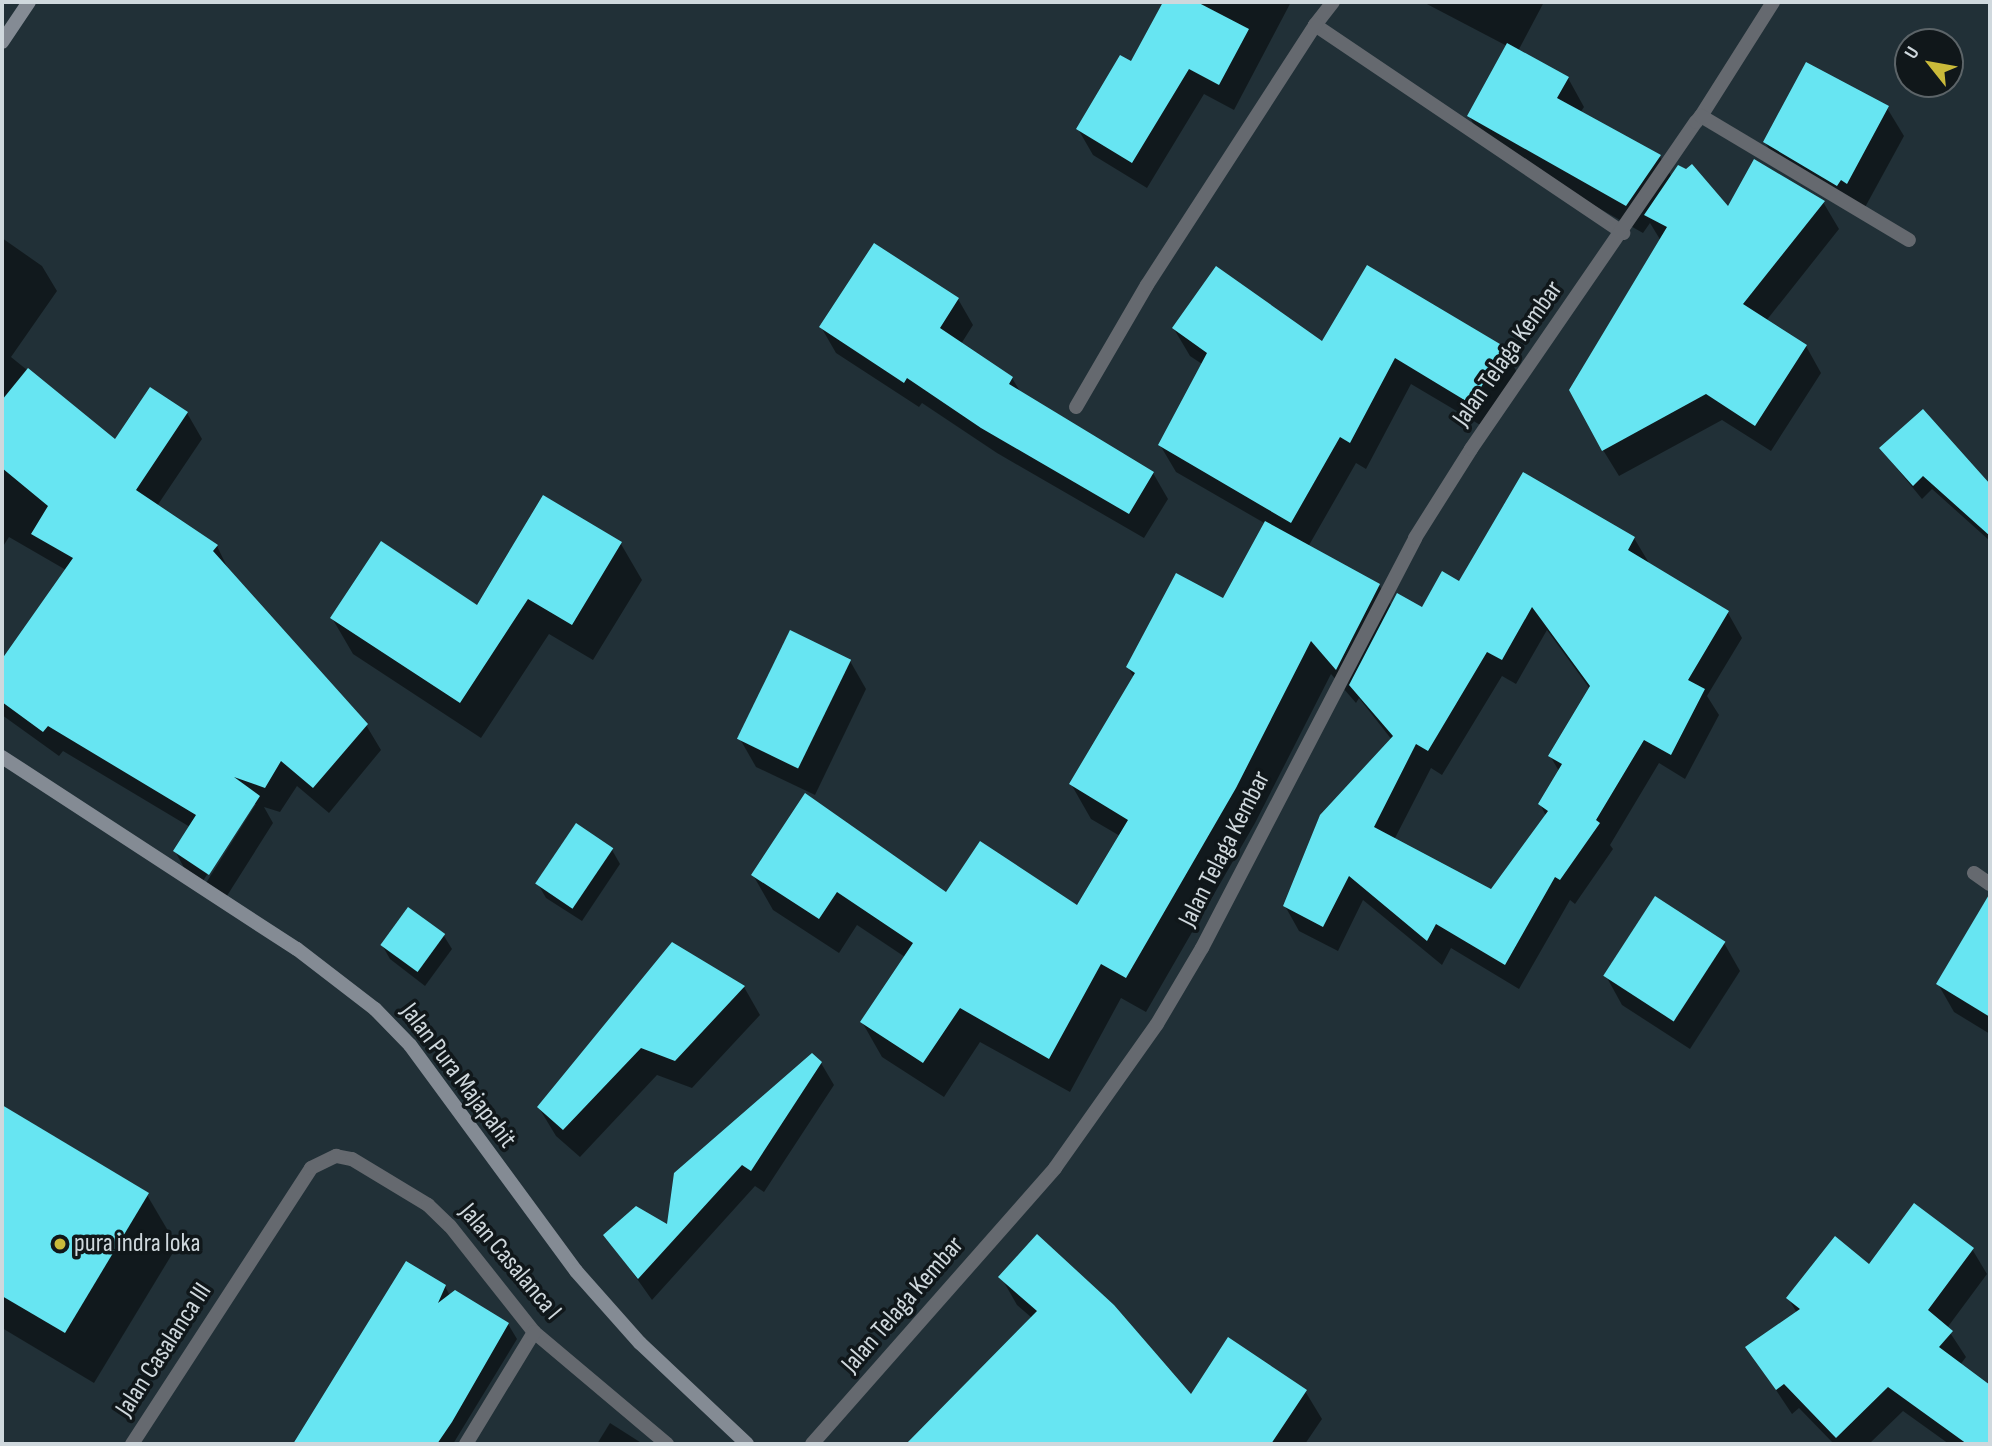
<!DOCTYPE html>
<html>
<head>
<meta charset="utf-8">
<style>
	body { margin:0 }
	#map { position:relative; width:1992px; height:1446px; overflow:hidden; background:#213037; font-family:"Sofia Sans Condensed",sans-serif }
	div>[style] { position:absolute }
	.shadow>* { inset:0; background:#0007 }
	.building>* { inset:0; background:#67e5f2; transform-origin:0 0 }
	.street>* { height:14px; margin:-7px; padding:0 7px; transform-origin:7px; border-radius:7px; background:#65696f }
	.secondary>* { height:14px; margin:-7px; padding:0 7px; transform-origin:7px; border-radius:7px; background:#848b94 }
	.dots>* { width:19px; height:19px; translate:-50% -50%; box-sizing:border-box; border:4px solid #10171a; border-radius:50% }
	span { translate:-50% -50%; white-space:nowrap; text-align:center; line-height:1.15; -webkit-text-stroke:7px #10171a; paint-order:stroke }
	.street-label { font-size:26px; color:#cfd8dd }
	.poi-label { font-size:26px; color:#cfd8dd }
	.left { translate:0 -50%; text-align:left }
	.frame { position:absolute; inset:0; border:4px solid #cfd8dd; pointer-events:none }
	.north { position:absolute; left:1894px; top:28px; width:70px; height:70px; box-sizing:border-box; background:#10171a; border:2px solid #5c6468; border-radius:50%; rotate:301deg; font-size:19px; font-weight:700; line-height:28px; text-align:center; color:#cfd8dd }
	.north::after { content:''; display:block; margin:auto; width:24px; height:32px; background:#caba3a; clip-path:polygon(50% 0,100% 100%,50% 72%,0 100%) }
</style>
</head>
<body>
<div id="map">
	<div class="shadow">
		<i style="clip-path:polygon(1165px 2px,1291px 2px,1234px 110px,1204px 94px,1147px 188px,1093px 155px,1078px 129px,1131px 64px)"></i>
		<i style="clip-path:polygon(1423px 2px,1544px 2px,1518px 51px,1568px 78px,1584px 107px,1580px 113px,1660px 157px,1672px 177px,1728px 209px,1823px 202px,1839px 229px,1766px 321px,1806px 346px,1821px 373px,1771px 451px,1722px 420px,1619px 476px,1603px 450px,1661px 241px,1650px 223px,1643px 233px,1485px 144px,1469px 116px,1507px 46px)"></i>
		<i style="clip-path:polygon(1887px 108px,1904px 136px,1863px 211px,1781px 170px,1765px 142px)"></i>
		<i style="clip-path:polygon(evenodd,2px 238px,42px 266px,57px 291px,11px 357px,116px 442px,187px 413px,202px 439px,157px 506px,217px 546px,230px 573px,366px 725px,381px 750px,329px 813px,297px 786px,280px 812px,264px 807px,273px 823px,225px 899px,189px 877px,175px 851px,190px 827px,63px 751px,59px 756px,2px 715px,2px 662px,66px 570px,9px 537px,2px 548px,2px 238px,252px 804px,256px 804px,206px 883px,203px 881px,252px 804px)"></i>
		<i style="clip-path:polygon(958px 299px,973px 325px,961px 344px,1012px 378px,1021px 393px,1153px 473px,1168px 499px,1144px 538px,997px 453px,922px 403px,919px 407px,836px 353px,821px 327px)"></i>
		<i style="clip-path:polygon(evenodd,1174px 329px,1322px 343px,1504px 349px,1519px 376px,1487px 429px,1411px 384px,1366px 469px,1356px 463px,1308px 547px,1379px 585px,1392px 607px,1423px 609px,1460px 583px,1634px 538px,1649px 563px,1728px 613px,1742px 638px,1707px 696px,1719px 715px,1685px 779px,1659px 763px,1610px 845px,1613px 849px,1575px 904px,1570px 900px,1519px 989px,1451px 948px,1442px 965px,1363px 900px,1338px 951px,1299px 931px,1285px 906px,1392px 740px,1359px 698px,1356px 703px,1331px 674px,1255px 823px,1146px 1012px,1121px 998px,1070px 1092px,980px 1042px,944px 1097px,882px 1057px,862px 1022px,905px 957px,857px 925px,839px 953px,773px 910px,753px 875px,1078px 907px,1120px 836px,1091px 819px,1071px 784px,1134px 678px,1128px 667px,1224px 600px,1266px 524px,1176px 472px,1160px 445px,1202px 364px,1190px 356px,1174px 329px,1547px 630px,1590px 689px,1550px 756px,1559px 771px,1540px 804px,1546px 816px,1491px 891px,1394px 840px,1431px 768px,1442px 775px,1502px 676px,1516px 684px,1547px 630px)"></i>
		<i style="clip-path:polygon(1923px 412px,1990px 487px,1990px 541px,1932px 489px,1922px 499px,1881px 449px)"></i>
		<i style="clip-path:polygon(621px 544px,642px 580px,593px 660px,549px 634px,481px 738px,353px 654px,332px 618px,477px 607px)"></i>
		<i style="clip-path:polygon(850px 661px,866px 689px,815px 795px,756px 767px,740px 739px)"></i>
		<i style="clip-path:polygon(576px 826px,612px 850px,620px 864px,582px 921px,546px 898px,538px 884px)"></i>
		<i style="clip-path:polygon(1968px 933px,1990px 946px,1990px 1034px,1954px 1012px,1938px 984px)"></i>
		<i style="clip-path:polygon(444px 936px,452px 949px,425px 986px,390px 959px,382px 945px)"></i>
		<i style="clip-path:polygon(1724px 943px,1740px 971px,1690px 1049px,1622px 1005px,1606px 976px)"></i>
		<i style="clip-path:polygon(744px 987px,760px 1015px,692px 1088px,657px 1075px,580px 1157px,556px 1136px,539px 1108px)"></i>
		<i style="clip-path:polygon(821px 1063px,834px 1085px,764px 1192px,755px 1186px,652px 1300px,606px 1235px,668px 1227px)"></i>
		<i style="clip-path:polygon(2px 1107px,147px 1195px,177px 1246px,94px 1383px,2px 1328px)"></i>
		<i style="clip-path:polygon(1972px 1249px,1987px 1274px,1947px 1328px,1966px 1357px,1960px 1365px,1990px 1387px,1990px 1444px,1949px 1444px,1903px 1411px,1869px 1444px,1834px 1444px,1799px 1408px,1792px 1414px,1748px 1348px,1797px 1313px,1788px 1298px,1869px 1267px)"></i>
		<i style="clip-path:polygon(406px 1263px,445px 1286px,450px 1296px,508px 1324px,517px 1339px,453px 1444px,295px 1444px)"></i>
		<i style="clip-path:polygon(1001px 1277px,1191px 1397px,1305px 1391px,1322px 1419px,1305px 1444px,972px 1444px,962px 1434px,1032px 1318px,1017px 1305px)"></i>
		<i style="clip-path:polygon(610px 1423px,643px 1444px,597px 1444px)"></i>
	</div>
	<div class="building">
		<i style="clip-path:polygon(1163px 2px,1197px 2px,1249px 29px,1219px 85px,1189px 69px,1132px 163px,1076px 129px,1120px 55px,1131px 61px)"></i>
		<i style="clip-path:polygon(1507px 43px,1569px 77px,1557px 98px,1661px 155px,1626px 206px,1467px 116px)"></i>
		<i style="clip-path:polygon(1806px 62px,1889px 106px,1847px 184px,1841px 180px,1837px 186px,1763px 142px)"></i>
		<i style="clip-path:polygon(1754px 159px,1825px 201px,1743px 304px,1807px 345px,1755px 426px,1706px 394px,1602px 451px,1569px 390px,1667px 227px,1644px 215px,1678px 165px,1686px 169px,1692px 164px,1728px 206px)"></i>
		<i style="clip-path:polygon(874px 243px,959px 298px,940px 328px,1013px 377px,1009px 384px,1154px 472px,1129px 514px,981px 428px,907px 378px,904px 383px,819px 327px)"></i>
		<i style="clip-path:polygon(1367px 265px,1505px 347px,1471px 404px,1395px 358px,1350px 443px,1340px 437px,1291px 523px,1158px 445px,1207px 353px,1172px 328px,1216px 266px,1322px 341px)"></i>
		<i style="clip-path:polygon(28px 368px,115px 439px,150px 387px,188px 412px,136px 490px,218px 545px,213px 551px,368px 724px,313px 788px,281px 761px,265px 788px,234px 777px,260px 796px,209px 875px,173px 851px,196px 815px,48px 726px,43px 732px,2px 702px,2px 659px,73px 558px,31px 534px,48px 506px,2px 468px,2px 400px)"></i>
		<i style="clip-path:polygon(1923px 409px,1990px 484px,1990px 536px,1923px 476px,1913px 486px,1879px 448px)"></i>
		<i style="clip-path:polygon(evenodd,1523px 472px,1635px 537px,1628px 550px,1729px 611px,1688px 680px,1705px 689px,1671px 755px,1644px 740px,1596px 820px,1600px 823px,1560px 880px,1555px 877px,1505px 965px,1436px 924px,1427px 941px,1349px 876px,1323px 927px,1283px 906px,1320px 815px,1393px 736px,1349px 685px,1397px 593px,1422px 607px,1442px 571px,1459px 581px,1523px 472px,1532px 607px,1590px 686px,1548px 756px,1562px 764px,1538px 804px,1548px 811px,1491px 889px,1374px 827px,1416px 744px,1428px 751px,1487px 652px,1502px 660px,1532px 607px)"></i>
		<i style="clip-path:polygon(543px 495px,622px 542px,572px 625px,528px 599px,460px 703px,330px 618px,381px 541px,477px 605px)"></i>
		<i style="clip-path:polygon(1265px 521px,1380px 584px,1336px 670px,1311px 641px,1236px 788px,1126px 978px,1101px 964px,1049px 1059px,960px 1008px,923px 1063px,860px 1022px,913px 943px,837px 892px,819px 919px,751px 875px,805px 793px,946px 892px,980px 841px,1077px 905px,1128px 820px,1069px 784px,1135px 673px,1126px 667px,1176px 573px,1223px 598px)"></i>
		<i style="left:790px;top:630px;width:68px;height:121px;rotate:26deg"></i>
		<i style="left:576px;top:823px;width:45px;height:73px;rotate:34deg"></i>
		<i style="clip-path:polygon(1990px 893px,1990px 1017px,1936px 984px)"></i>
		<i style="left:1655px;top:896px;width:84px;height:95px;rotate:33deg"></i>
		<i style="left:408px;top:907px;width:46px;height:47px;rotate:36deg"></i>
		<i style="clip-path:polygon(672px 942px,745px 986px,675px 1061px,641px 1048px,563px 1130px,537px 1107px)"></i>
		<i style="clip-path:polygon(812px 1053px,822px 1062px,751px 1171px,742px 1165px,638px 1279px,603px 1235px,636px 1206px,667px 1224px,674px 1173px)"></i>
		<i style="clip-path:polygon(2px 1105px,149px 1193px,65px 1333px,2px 1296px)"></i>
		<i style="clip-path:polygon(1914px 1203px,1974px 1248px,1928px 1310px,1953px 1331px,1939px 1347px,1990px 1385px,1990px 1444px,1967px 1444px,1888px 1387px,1836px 1438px,1784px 1384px,1776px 1390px,1745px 1347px,1800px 1309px,1786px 1298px,1835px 1236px,1869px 1264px)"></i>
		<i style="clip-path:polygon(1037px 1234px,1114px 1305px,1191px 1394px,1228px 1337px,1307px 1390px,1271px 1444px,906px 1444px,1037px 1311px,998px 1277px)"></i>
		<i style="clip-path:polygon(406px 1261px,446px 1285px,438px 1303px,455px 1290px,509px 1323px,452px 1422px,437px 1444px,293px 1444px)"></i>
	</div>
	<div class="street">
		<i style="left:1333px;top:2px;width:29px;rotate:128deg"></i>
		<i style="left:1315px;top:25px;width:372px;rotate:34deg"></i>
		<i style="left:1701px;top:116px;width:135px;rotate:-57.7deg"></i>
		<i style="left:1076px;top:407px;width:141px;rotate:-59.8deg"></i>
		<i style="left:1147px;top:285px;width:310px;rotate:-57.1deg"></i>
		<i style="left:1974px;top:873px;width:19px;rotate:35deg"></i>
		<i style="left:132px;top:1444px;width:329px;rotate:-57deg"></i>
		<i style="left:311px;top:1168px;width:28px;rotate:-26deg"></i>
		<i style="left:336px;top:1156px;width:16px;rotate:11deg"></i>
		<i style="left:352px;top:1159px;width:89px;rotate:31.2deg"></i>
		<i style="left:428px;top:1205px;width:30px;rotate:44deg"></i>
		<i style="left:450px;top:1226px;width:135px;rotate:51.6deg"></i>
		<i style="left:534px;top:1332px;width:174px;rotate:40.1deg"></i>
		<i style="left:466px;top:1444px;width:131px;rotate:-58.7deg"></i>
		<i style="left:812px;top:1444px;width:368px;rotate:-48.6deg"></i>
		<i style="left:1055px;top:1168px;width:176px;rotate:-54.7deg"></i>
		<i style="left:1157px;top:1024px;width:88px;rotate:-59.4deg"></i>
		<i style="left:1202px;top:948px;width:462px;rotate:-62.5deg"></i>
		<i style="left:1415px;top:538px;width:105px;rotate:-57.8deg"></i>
		<i style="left:1471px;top:449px;width:397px;rotate:-55.5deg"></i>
		<i style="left:1696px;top:122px;width:8px;rotate:-50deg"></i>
		<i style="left:1701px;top:116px;width:242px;rotate:30.8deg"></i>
	</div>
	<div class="secondary">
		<i style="left:2px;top:42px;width:48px;rotate:-56deg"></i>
		<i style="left:2px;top:757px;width:352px;rotate:33.1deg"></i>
		<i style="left:297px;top:949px;width:98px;rotate:37.6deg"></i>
		<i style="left:375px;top:1009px;width:50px;rotate:45.8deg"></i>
		<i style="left:410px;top:1045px;width:280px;rotate:53.7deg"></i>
		<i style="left:576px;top:1271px;width:96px;rotate:48.4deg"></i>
		<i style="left:640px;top:1343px;width:147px;rotate:43.3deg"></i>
	</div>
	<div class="dots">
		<i style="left:60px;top:1244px;background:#caba3a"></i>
	</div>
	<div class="street-label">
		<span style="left:1508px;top:354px;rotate:-55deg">Jalan Telaga Kembar</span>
		<span style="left:1225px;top:849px;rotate:-63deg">Jalan Telaga Kembar</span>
		<span style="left:458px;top:1076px;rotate:53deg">Jalan Pura Majapahit</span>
		<span style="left:510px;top:1262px;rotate:50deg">Jalan Casalanca I</span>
		<span style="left:903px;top:1305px;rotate:-49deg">Jalan Telaga Kembar</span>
		<span style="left:164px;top:1350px;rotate:-57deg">Jalan Casalanca III</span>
	</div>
	<div class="poi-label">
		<span class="left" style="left:74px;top:1244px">pura indra loka</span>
	</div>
	<div class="frame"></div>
	<div class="north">U</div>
</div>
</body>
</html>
